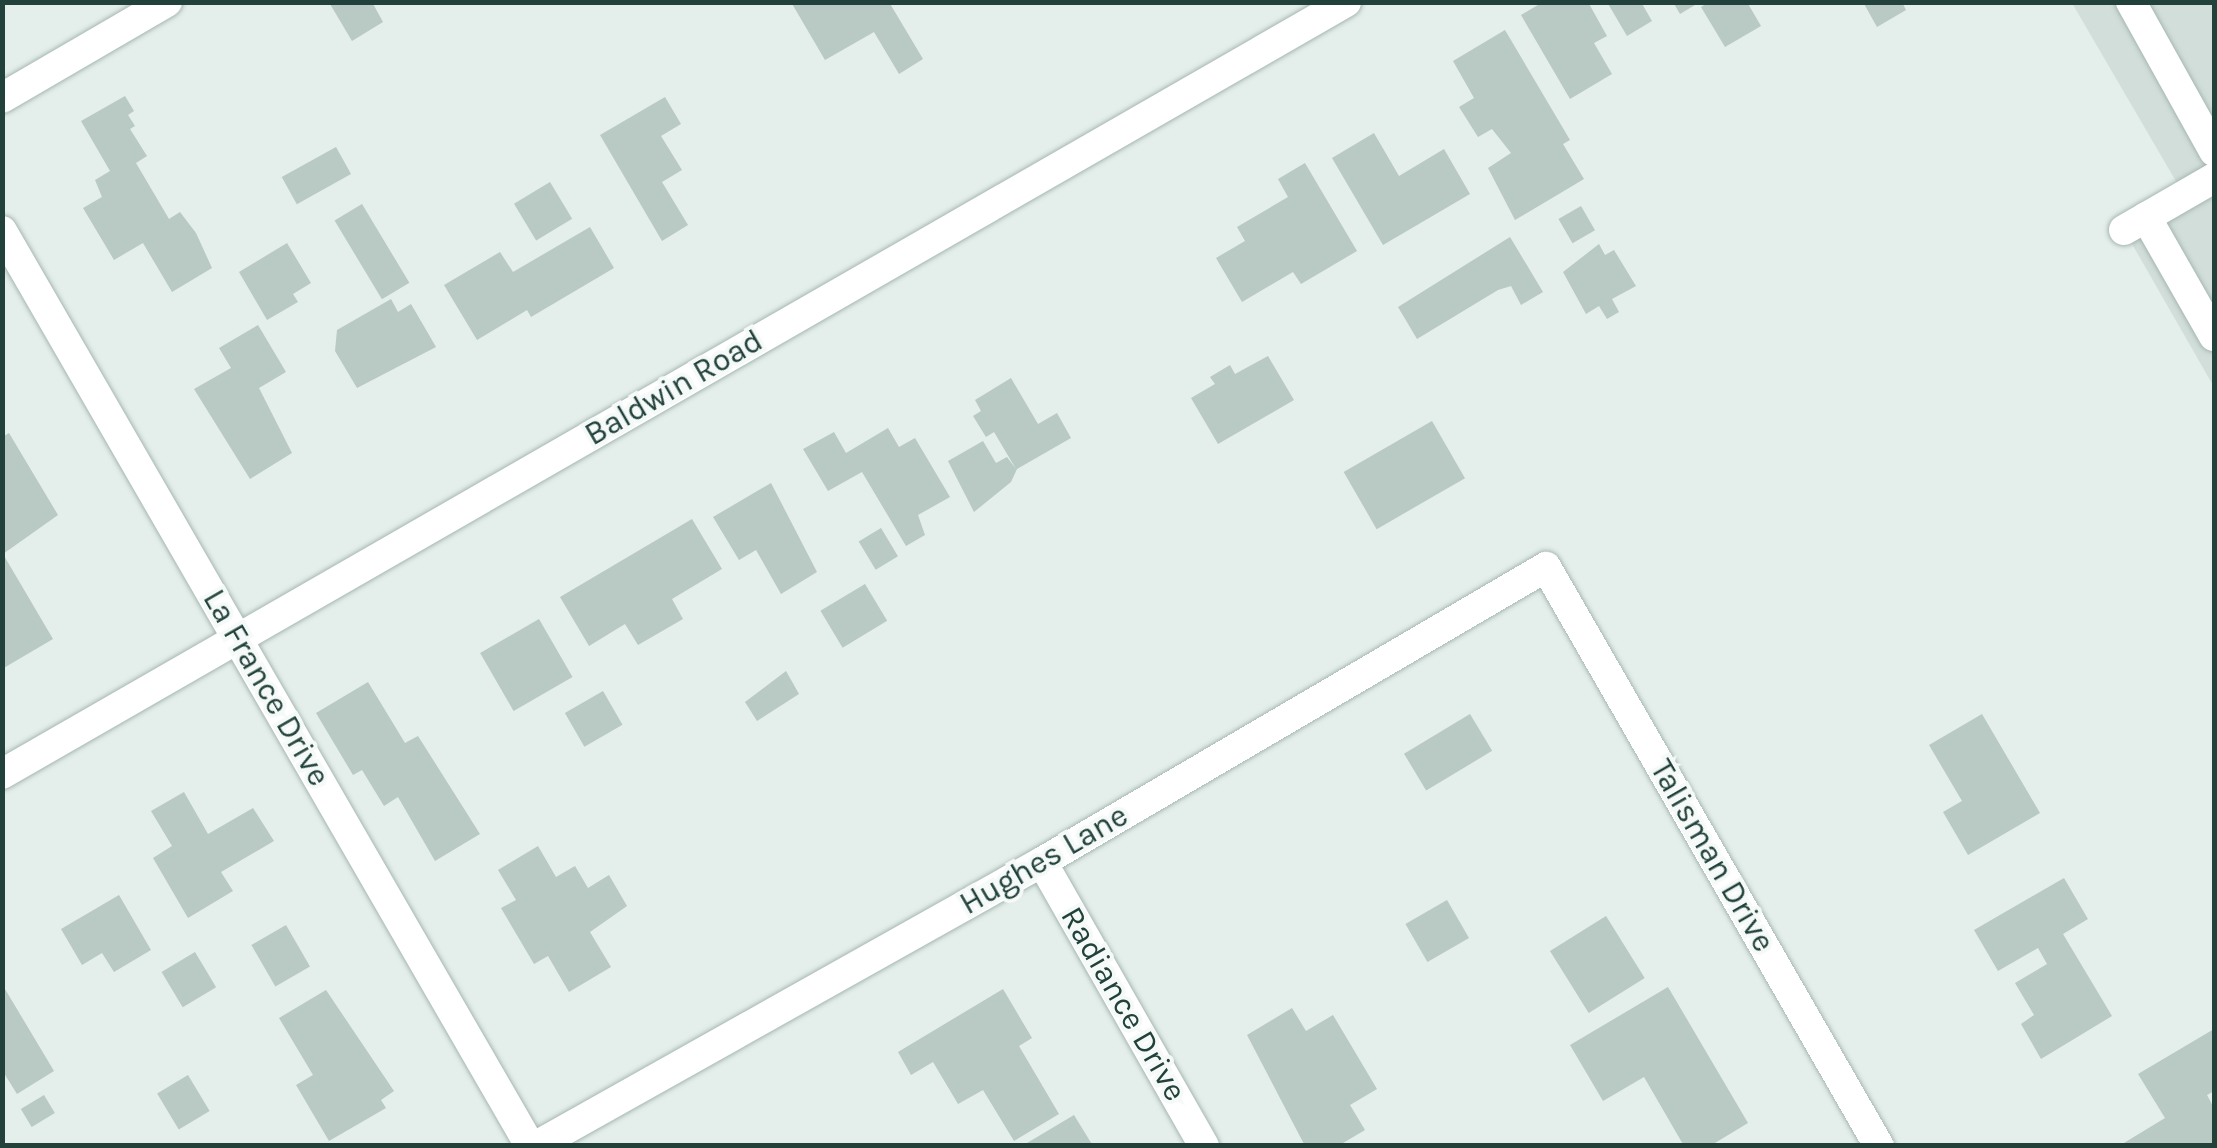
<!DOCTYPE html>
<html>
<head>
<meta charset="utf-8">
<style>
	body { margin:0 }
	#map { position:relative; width:2217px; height:1148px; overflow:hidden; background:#e4eeea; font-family:Karla,sans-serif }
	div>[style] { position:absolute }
	.built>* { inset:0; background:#d2ded9 }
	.building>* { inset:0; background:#b9c9c4; transform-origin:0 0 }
	.roads { filter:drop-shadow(0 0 2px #a6b7b2) drop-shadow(0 0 2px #a6b7b2) }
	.minor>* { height:30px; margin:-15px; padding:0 15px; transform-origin:15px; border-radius:15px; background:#fff }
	span { translate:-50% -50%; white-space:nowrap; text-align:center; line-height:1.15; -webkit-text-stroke:8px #f5faf8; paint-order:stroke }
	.street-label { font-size:32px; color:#22413b }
	.frame { position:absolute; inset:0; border:5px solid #22413b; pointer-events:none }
</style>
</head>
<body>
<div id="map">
	<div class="built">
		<i style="clip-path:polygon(2072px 3px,2214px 3px,2214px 387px,2124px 230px,2184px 195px)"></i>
	</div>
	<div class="building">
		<i style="clip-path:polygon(372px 2px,383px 22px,352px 41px,330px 4px)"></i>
		<i style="clip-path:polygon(791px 2px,889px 2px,923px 59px,899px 74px,874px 32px,825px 60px)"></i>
		<i style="clip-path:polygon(1543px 2px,1588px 2px,1607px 36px,1594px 43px,1612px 74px,1570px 99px,1521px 15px)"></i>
		<i style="clip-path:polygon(1607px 2px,1641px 2px,1652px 21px,1627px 36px)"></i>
		<i style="clip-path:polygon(1673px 2px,1700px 2px,1680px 14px)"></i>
		<i style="clip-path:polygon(1709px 2px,1747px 2px,1761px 26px,1725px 47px,1701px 7px)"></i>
		<i style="clip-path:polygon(1863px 2px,1902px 2px,1906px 10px,1877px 27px)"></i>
		<i style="clip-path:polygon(1505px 30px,1570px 140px,1563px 144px,1584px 179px,1515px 220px,1488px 168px,1511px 153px,1492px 129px,1478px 137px,1459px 107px,1474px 98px,1453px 61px)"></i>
		<i style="clip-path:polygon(125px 96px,134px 111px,128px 115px,135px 126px,130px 129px,147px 156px,136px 163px,169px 219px,180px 212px,196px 233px,212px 268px,172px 292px,143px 243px,114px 260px,83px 208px,102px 197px,95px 180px,110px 171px,81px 121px)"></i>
		<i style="clip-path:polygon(665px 97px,681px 124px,661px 136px,682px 170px,662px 182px,688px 225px,662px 241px,600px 135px)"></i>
		<i style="clip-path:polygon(1374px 133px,1399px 176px,1444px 149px,1470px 194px,1383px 245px,1332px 158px)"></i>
		<i style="left:336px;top:147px;width:31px;height:62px;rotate:61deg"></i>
		<i style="clip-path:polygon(1305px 163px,1357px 251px,1301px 284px,1293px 272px,1242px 302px,1216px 258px,1245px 241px,1237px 227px,1288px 197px,1278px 179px)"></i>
		<i style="left:550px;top:182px;width:43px;height:42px;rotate:59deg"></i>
		<i style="left:362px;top:204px;width:92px;height:32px;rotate:59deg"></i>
		<i style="left:1581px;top:206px;width:28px;height:26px;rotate:60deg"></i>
		<i style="clip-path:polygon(590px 227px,614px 268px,531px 317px,527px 310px,477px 340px,444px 285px,500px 252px,513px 272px)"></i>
		<i style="clip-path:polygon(1510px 237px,1543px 292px,1521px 305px,1511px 286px,1498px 290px,1417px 339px,1398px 307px)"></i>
		<i style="clip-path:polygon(287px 243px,311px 283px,293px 294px,298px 302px,267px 320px,239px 272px)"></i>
		<i style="clip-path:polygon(1599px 244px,1605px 255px,1614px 250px,1636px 286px,1612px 299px,1619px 312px,1607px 319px,1599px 306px,1586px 314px,1563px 272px)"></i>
		<i style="clip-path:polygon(391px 299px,398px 312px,411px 304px,436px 347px,357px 388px,335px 351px,337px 330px)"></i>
		<i style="clip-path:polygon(258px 325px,286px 372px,259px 388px,292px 453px,250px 479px,194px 389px,231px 368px,219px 348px)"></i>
		<i style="clip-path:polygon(1268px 356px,1294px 400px,1218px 444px,1191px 398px,1215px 384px,1210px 377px,1230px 365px,1235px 374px)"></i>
		<i style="clip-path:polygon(1011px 378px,1038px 424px,1057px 413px,1071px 438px,1017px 469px,1011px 482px,974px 512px,948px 461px,983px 441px,996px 463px,1007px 457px,1016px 469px,994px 432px,986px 437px,973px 416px,981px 411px,975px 400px)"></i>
		<i style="left:1432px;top:421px;width:66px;height:102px;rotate:60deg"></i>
		<i style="clip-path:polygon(888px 428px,899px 447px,915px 438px,950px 497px,918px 515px,925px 535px,906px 546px,862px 472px,828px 491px,803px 449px,834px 432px,846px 453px)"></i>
		<i style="clip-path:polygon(9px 433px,58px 515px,3px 554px,53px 639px,2px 669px,2px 437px)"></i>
		<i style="clip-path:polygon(771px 483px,817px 572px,781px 594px,756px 550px,739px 560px,713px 517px)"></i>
		<i style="clip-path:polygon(692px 519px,722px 569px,672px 599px,683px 619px,638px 645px,625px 624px,589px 646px,560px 597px)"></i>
		<i style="left:881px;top:528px;width:33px;height:26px;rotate:59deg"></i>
		<i style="left:865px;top:584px;width:43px;height:52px;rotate:59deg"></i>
		<i style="left:539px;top:619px;width:67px;height:68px;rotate:60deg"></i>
		<i style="clip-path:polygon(786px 671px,799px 694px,757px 721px,745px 702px)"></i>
		<i style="clip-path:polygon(368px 682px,405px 743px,418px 736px,480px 834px,435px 861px,398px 797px,384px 806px,362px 770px,353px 775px,316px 713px)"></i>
		<i style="left:603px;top:691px;width:39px;height:44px;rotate:60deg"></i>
		<i style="left:1470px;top:714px;width:43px;height:77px;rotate:59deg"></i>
		<i style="clip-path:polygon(1982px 714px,2040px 813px,1968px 855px,1943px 812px,1962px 801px,1929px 745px)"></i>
		<i style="clip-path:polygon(184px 792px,208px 834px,253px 808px,274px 841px,221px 872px,233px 891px,188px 918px,153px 858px,172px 846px,151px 811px)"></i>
		<i style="clip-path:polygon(538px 846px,556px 877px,575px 866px,588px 888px,609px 875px,627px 906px,590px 932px,611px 967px,569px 992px,548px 956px,534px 964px,501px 908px,516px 900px,498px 870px)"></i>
		<i style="clip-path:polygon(2064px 878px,2088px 919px,2063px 934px,2112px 1016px,2041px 1059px,2021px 1024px,2034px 1015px,2015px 983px,2047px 964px,2038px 948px,1998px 971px,1974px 930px)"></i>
		<i style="clip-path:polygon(119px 895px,151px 950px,114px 972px,102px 953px,82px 965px,61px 929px)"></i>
		<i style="left:1447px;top:900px;width:44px;height:48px;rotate:60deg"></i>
		<i style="left:1606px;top:916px;width:73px;height:66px;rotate:58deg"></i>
		<i style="left:286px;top:925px;width:48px;height:40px;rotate:60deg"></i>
		<i style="left:195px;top:952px;width:41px;height:39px;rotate:59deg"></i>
		<i style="clip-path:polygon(2px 984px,54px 1071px,17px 1094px,2px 1070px)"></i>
		<i style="clip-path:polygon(1668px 987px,1748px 1123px,1710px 1146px,1684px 1146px,1644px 1077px,1603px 1101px,1570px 1045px)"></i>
		<i style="clip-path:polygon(1003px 989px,1032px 1038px,1019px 1046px,1059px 1114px,1014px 1141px,983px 1090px,958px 1104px,933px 1062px,911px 1075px,898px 1052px)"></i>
		<i style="clip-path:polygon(326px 990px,394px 1091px,381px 1100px,386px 1108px,329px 1141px,296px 1085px,313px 1075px,279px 1018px)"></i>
		<i style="clip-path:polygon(1292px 1008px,1306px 1031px,1333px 1015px,1377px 1089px,1350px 1105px,1365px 1130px,1338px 1146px,1305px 1146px,1247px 1035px)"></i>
		<i style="clip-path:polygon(2214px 1029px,2214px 1091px,2207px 1095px,2214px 1108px,2214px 1146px,2119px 1146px,2165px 1118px,2138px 1074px)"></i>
		<i style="left:188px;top:1075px;width:42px;height:36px;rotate:59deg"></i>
		<i style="left:44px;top:1095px;width:21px;height:27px;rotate:59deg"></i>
		<i style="clip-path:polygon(1074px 1115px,1093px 1146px,1022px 1146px)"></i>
	</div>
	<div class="roads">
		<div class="minor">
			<i style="left:2131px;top:2px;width:171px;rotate:60.9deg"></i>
			<i style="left:2px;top:98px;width:191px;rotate:-30.2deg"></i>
			<i style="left:2146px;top:217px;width:137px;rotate:60.3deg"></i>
			<i style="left:2124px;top:230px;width:104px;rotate:-30deg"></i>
			<i style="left:2px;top:231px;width:1056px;rotate:60.01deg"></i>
			<i style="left:2px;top:774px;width:1550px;rotate:-29.87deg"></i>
			<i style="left:1042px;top:862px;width:327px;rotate:60.3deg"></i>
			<i style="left:536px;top:1146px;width:580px;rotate:-29.3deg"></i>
			<i style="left:1042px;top:862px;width:584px;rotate:-30.34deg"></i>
			<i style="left:1546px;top:567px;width:668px;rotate:60.1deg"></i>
		</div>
	</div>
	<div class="street-label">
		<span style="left:674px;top:388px;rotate:-30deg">Baldwin Road</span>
		<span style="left:266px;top:688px;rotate:60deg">La France Drive</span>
		<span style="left:1712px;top:856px;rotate:60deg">Talisman Drive</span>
		<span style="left:1044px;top:860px;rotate:-30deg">Hughes Lane</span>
		<span style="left:1123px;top:1004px;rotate:60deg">Radiance Drive</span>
	</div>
	<div class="frame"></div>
</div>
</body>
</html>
